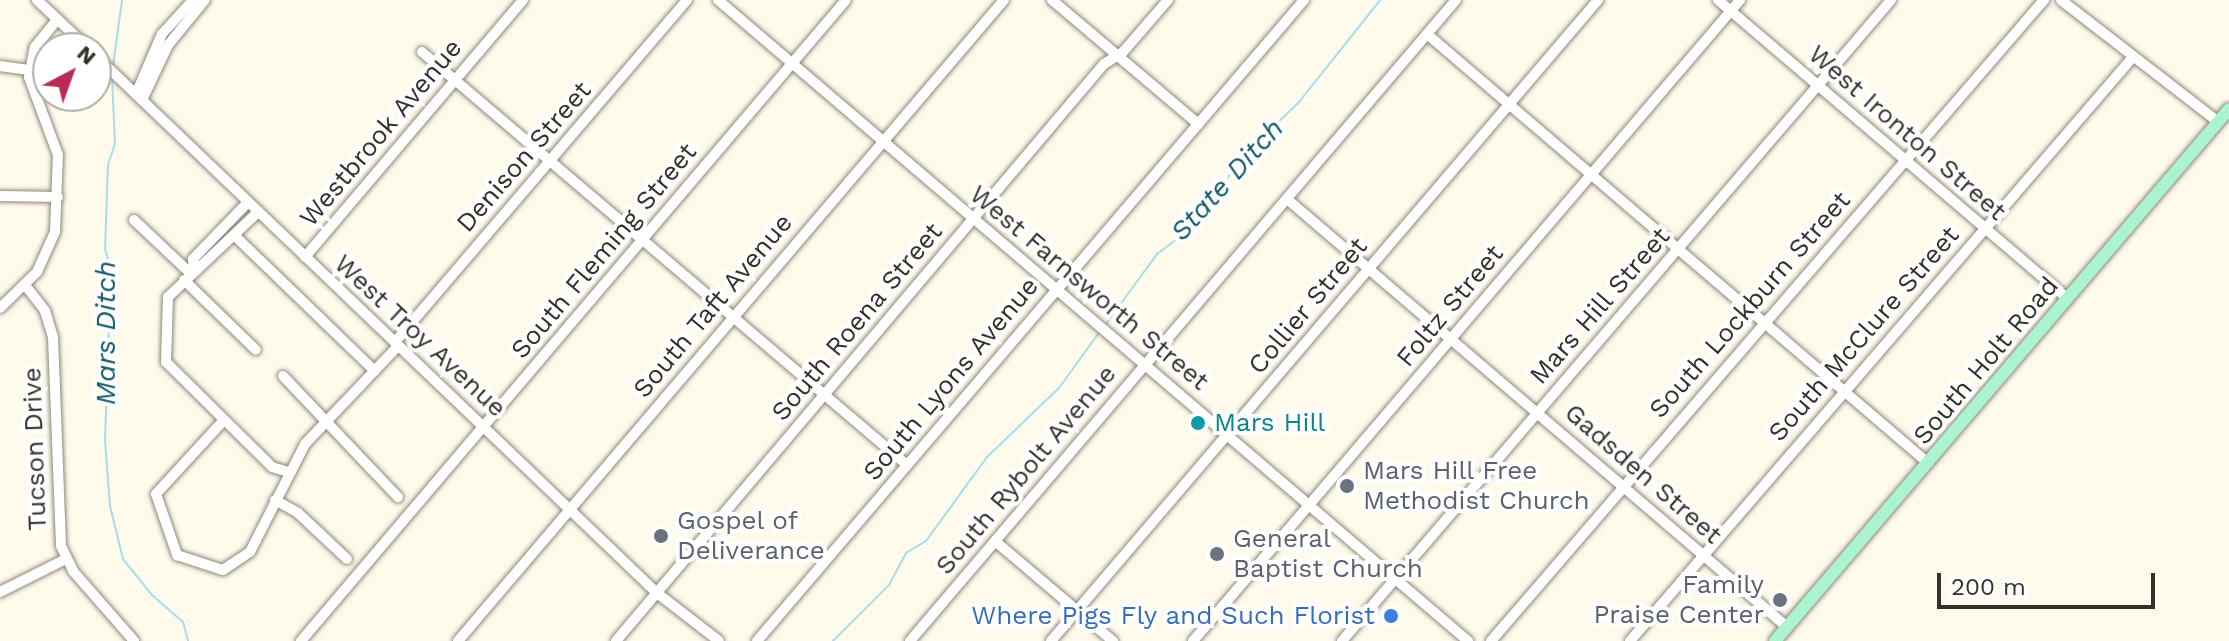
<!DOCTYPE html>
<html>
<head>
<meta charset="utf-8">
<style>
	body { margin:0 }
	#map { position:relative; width:2229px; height:641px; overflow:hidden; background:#fefaec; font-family:"Work Sans",sans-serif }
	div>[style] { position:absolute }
	.stream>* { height:2px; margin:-1px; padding:0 1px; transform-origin:1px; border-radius:1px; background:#a9dde9 }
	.roads { filter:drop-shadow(0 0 2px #8d8879) drop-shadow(0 0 2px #8d8879) }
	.minor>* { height:10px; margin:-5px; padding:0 5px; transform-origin:5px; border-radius:5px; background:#fff }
	.major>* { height:12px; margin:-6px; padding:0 6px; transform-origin:6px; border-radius:6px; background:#abf3d1 }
	.dots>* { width:22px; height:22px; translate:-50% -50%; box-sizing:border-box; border:4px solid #fff; border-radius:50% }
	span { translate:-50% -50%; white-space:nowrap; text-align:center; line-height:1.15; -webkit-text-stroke:8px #fff; paint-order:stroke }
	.street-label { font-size:26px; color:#33312a }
	.culture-label { font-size:26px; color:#0d838f }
	.left { translate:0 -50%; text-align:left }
	.worship-label { font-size:26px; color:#5b616d }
	.right { translate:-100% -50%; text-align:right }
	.shop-label { font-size:26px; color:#366cbe }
	.water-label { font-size:28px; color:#135967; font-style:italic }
	.north { position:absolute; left:32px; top:32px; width:80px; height:80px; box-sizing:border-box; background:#fff; border:2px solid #adadaa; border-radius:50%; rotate:41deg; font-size:22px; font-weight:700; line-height:32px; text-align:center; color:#33312a }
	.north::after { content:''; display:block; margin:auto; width:28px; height:36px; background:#bb2b56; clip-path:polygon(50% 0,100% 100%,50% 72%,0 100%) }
	.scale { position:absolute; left:1937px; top:573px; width:218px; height:36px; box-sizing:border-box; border:4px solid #33312a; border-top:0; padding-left:10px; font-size:24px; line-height:28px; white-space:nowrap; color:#33312a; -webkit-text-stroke:6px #fff; paint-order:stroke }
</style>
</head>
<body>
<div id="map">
	<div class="stream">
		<i style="left:113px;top:66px;width:67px;rotate:-82.2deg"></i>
		<i style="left:112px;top:76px;width:68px;rotate:87.5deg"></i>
		<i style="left:115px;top:144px;width:21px;rotate:109deg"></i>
		<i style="left:108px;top:164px;width:85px;rotate:92deg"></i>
		<i style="left:105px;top:249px;width:21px;rotate:73deg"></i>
		<i style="left:111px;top:269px;width:172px;rotate:92deg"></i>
		<i style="left:105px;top:441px;width:65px;rotate:85.6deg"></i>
		<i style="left:110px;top:506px;width:55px;rotate:76.2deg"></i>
		<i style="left:123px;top:559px;width:46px;rotate:51.1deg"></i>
		<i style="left:152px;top:595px;width:41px;rotate:41.1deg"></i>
		<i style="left:183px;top:622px;width:20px;rotate:75deg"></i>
		<i style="left:1106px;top:324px;width:87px;rotate:-53.9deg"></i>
		<i style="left:1157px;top:254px;width:30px;rotate:-37deg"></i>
		<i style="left:1181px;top:236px;width:56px;rotate:-48.6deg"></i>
		<i style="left:1218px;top:194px;width:39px;rotate:-59deg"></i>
		<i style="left:1238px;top:161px;width:85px;rotate:-44deg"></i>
		<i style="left:1299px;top:102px;width:130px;rotate:-51.5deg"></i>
		<i style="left:833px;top:641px;width:79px;rotate:-45deg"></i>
		<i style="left:889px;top:585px;width:36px;rotate:-62deg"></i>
		<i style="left:906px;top:553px;width:23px;rotate:-31deg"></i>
		<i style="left:926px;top:541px;width:104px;rotate:-54deg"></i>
		<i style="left:987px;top:457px;width:100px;rotate:-43.8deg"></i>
		<i style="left:1059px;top:388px;width:67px;rotate:-54.2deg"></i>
	</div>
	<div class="roads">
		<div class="minor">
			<i style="left:37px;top:0;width:70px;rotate:43.3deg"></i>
			<i style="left:718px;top:0;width:987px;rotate:40.52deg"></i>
			<i style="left:1052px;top:0;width:192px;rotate:40.3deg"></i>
			<i style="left:1718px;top:0;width:460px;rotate:40.5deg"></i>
			<i style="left:2061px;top:0;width:199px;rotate:37.8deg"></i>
			<i style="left:1427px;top:34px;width:660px;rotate:40.57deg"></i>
			<i style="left:422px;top:52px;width:637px;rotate:40.42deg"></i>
			<i style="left:96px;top:56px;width:777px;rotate:43.75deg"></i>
			<i style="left:657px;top:593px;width:78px;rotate:37.7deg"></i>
			<i style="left:0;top:66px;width:29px;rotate:8deg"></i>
			<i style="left:136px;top:94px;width:65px;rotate:-66.6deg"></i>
			<i style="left:162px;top:34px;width:46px;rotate:-47.6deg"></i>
			<i style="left:142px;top:100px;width:61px;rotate:-64.7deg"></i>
			<i style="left:168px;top:45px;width:58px;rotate:-50.6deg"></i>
			<i style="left:0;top:196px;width:58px;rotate:1deg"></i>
			<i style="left:1287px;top:199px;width:658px;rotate:40.56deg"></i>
			<i style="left:258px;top:212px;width:124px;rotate:136.6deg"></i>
			<i style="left:168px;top:297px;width:65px;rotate:91.8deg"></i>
			<i style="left:166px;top:362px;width:149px;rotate:44.7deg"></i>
			<i style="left:272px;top:467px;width:17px;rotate:17deg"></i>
			<i style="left:134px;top:220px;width:77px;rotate:43.4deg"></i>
			<i style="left:235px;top:236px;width:194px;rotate:44deg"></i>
			<i style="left:305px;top:257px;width:337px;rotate:-49.7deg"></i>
			<i style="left:194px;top:270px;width:11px;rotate:-95deg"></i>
			<i style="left:193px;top:259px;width:79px;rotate:-46deg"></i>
			<i style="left:184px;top:280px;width:100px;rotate:44.2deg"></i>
			<i style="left:25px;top:285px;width:33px;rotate:52deg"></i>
			<i style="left:45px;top:311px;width:27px;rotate:73deg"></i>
			<i style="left:53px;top:337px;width:209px;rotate:87.8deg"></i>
			<i style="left:61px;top:546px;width:28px;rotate:64deg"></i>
			<i style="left:73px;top:571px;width:93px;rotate:48.9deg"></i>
			<i style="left:0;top:308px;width:52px;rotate:-44.2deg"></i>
			<i style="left:37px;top:272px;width:44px;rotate:-65.8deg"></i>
			<i style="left:55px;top:232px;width:77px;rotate:-87.8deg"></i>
			<i style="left:58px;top:155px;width:83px;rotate:-110.4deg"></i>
			<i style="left:29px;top:77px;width:31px;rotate:-79deg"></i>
			<i style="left:35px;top:47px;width:36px;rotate:-51deg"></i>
			<i style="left:395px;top:342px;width:450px;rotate:-49.5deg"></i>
			<i style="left:283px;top:376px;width:167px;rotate:46.5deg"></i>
			<i style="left:224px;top:420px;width:100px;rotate:132.6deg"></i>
			<i style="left:156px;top:494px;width:65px;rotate:71deg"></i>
			<i style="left:177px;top:555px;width:48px;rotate:18.1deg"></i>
			<i style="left:223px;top:570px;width:32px;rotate:-34deg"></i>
			<i style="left:250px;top:552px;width:121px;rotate:-63deg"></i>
			<i style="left:305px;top:444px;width:135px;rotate:-46.5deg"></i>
			<i style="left:275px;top:500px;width:26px;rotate:29deg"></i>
			<i style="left:298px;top:513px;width:67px;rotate:43.2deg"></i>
			<i style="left:995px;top:541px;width:155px;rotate:40.3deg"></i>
			<i style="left:0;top:592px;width:74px;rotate:-26.6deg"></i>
			<i style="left:301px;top:641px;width:841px;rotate:-49.63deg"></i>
			<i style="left:458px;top:641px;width:842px;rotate:-49.58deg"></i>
			<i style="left:616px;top:641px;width:756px;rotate:-49.78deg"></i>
			<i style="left:1104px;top:64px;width:22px;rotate:-32deg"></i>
			<i style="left:1123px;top:52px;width:69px;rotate:-49.1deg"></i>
			<i style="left:757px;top:641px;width:843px;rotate:-49.52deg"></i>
			<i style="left:910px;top:641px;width:842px;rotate:-49.58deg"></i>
			<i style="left:1051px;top:641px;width:843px;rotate:-49.52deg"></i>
			<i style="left:1193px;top:641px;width:843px;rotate:-49.52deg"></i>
			<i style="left:1342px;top:641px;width:844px;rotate:-49.42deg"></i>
			<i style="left:1491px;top:641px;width:847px;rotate:-49.22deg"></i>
			<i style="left:1630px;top:641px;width:771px;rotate:-49.26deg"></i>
		</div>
		<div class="major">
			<i style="left:1775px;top:641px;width:699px;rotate:-49.52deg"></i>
		</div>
	</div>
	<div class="dots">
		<i style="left:1198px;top:423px;background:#0f9aa8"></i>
		<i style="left:1347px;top:486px;background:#6b7280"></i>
		<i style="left:661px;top:536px;background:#6b7280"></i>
		<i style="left:1217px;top:554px;background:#6b7280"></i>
		<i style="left:1780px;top:600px;background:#6b7280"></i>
		<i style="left:1391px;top:616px;background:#3f7fe0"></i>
	</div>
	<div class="street-label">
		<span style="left:381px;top:133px;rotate:-50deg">Westbrook Avenue</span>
		<span style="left:1907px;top:133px;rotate:41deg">West Ironton Street</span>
		<span style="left:524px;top:157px;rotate:-49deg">Denison Street</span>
		<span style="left:604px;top:251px;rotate:-50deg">South Fleming Street</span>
		<span style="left:1089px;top:288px;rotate:40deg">West Farnsworth Street</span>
		<span style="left:1750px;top:305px;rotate:-49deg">South Lockburn Street</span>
		<span style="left:713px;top:306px;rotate:-50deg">South Taft Avenue</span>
		<span style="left:1308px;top:306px;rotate:-50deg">Collier Street</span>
		<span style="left:1450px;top:306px;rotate:-50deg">Foltz Street</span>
		<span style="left:1600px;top:306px;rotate:-49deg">Mars Hill Street</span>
		<span style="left:857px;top:322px;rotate:-50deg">South Roena Street</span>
		<span style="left:1864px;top:334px;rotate:-49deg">South McClure Street</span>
		<span style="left:420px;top:336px;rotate:43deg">West Troy Avenue</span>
		<span style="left:1986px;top:361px;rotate:-50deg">South Holt Road</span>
		<span style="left:951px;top:379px;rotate:-50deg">South Lyons Avenue</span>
		<span style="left:35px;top:449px;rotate:-92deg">Tucson Drive</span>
		<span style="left:1026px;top:470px;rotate:-50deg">South Rybolt Avenue</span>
		<span style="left:1643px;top:474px;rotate:41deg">Gadsden Street</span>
	</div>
	<div class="culture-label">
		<span class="left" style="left:1214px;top:423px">Mars Hill</span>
	</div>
	<div class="worship-label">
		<span class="left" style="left:1363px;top:486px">Mars Hill Free<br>Methodist Church</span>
		<span class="left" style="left:677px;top:536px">Gospel of<br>Deliverance</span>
		<span class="left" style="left:1233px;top:554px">General<br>Baptist Church</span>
		<span class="right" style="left:1764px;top:600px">Family<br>Praise Center</span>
	</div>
	<div class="shop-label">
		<span class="right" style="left:1375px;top:616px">Where Pigs Fly and Such Florist</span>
	</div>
	<div class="water-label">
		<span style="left:1227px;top:180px;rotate:-48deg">State Ditch</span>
		<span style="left:106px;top:333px;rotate:-90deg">Mars Ditch</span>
	</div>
	<div class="north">N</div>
	<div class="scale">200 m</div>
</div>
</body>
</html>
